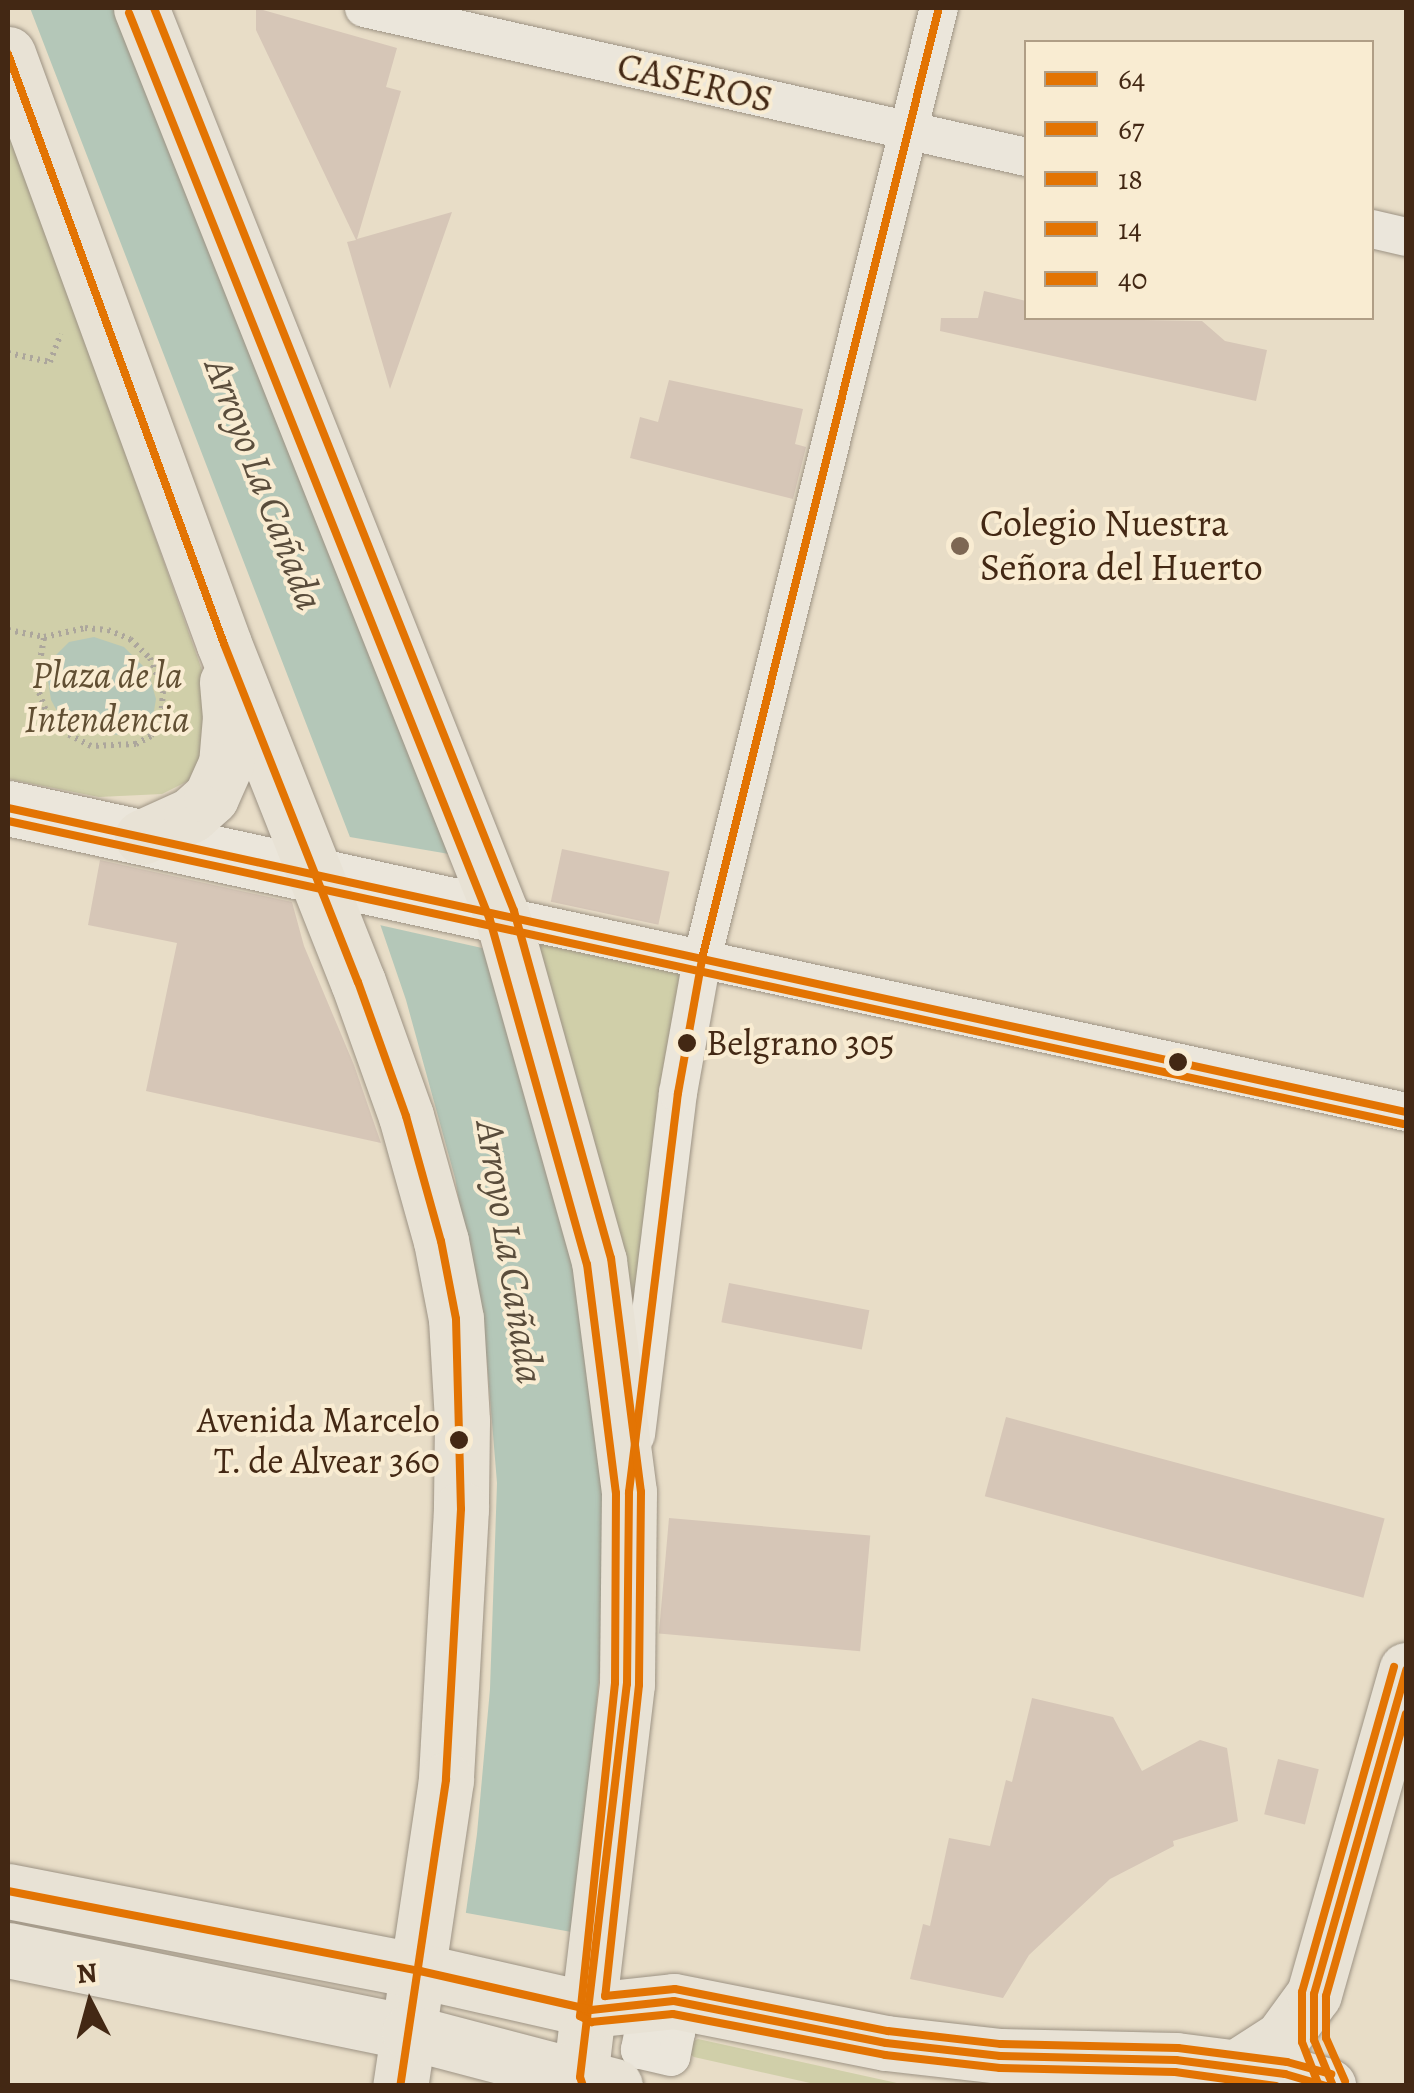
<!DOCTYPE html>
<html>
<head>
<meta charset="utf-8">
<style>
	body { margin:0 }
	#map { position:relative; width:1414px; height:2093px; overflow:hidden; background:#e8ddc7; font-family:Alegreya,serif }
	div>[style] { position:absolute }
	.green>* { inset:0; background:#d0cfa9 }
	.water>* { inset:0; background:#b4c7b8 }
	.pier>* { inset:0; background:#e8ddc7 }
	.building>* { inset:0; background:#d6c6b7; transform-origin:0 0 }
	.path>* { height:6px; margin-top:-3px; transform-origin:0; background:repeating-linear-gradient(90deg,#aca69c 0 2.5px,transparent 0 7.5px) }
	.roads { filter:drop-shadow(0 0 2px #9d9384) drop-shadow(0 0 2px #9d9384) }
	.street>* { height:38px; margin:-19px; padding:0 19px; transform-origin:19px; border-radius:19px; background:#ebe6db }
	.secondary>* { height:55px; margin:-27.5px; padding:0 27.5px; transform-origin:27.5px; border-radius:27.5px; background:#ebe6db }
	.primary>* { height:55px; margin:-27.5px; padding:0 27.5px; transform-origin:27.5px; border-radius:27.5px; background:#e8e2d5 }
	.bus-1>* { height:8px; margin:-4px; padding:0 4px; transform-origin:4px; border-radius:4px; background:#e37403 }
	.bus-2>* { height:8px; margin:-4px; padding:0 4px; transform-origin:4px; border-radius:4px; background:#e37403 }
	.bus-3>* { height:8px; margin:-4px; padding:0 4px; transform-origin:4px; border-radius:4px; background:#e37403 }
	.bus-4>* { height:8px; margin:-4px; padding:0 4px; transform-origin:4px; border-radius:4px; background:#e37403 }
	.bus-5>* { height:8px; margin:-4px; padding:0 4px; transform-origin:4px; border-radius:4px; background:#e37403 }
	.bus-6>* { height:8px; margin:-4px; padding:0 4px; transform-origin:4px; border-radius:4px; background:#e37403 }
	.dots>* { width:28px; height:28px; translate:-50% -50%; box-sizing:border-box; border:5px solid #f9ecd2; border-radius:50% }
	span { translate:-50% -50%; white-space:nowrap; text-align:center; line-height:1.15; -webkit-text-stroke:8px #f9ecd2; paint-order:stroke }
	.bus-label { font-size:36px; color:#432814 }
	.left { translate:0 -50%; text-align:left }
	.right { translate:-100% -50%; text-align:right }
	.street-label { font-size:38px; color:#432814 }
	.poi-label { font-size:38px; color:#432814 }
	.park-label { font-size:38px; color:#614f33; font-style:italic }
	.water-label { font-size:40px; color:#5a4d3c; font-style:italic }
	.frame { position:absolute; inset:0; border:10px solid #432814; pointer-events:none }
	.legend { position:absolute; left:1024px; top:40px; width:350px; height:280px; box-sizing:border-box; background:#f9ecd2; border:2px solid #b09e86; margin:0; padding:12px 18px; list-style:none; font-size:30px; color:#432814 }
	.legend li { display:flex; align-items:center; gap:20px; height:50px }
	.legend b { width:50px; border:2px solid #b09e86 }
	.north { position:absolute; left:40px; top:1953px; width:100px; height:100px; -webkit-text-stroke:8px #f9ecd2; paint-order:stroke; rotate:354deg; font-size:28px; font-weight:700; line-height:40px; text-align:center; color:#432814 }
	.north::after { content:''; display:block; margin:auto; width:35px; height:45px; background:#432814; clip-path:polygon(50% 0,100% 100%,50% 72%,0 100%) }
</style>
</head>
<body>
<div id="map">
	<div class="green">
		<i style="clip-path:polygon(8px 121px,203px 673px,210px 714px,196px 777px,162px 794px,99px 797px,8px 779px)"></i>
		<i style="clip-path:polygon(502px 916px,702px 959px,629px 1492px)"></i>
		<i style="clip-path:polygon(698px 2039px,906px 2085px,819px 2085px,694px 2057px,688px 2053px,691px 2042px)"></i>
	</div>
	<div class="water">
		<i style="clip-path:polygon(30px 8px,123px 8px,506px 1001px,551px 1141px,601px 1397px,604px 1629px,575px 1920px,539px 2085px,452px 2011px,477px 1834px,490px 1689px,497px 1483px,487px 1361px,455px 1178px,406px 1000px,353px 845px)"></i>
		<i style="clip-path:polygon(94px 637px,124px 647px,148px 671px,156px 699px,154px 711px,141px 729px,119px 735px,82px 731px,61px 718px,51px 700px,47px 674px,50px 661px,69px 642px)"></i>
	</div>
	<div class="pier">
		<i style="clip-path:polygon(344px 836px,455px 855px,491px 950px,375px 924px)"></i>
		<i style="clip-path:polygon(461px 1912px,577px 1933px,544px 2086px,433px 2086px)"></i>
	</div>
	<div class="building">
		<i style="clip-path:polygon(256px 8px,397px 48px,386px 87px,401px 91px,357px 239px,452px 212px,390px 389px,347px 242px,356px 240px,256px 30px)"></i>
		<i style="clip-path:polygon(984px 291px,1026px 301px,1026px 318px,1202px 321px,1225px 341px,1267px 350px,1256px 401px,940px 331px,941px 318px,978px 318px)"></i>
		<i style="clip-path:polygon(669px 380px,803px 409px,795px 444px,806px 447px,793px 499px,630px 458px,640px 417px,658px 422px)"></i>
		<i style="left:562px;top:849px;width:110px;height:54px;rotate:12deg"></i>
		<i style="clip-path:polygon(100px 860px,292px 902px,304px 946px,354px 1065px,381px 1143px,146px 1091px,177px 943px,88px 925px)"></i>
		<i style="left:729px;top:1283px;width:143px;height:40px;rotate:11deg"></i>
		<i style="left:1006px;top:1417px;width:392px;height:82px;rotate:15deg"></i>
		<i style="left:669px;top:1518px;width:202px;height:116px;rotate:5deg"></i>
		<i style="clip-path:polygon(1032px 1698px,1113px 1717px,1142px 1771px,1200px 1740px,1227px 1748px,1238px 1821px,1173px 1841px,1174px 1846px,1110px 1879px,1029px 1955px,1003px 1998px,910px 1979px,923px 1924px,930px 1926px,949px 1838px,990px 1846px,1006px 1780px,1012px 1782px)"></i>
		<i style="left:1278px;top:1759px;width:42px;height:57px;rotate:14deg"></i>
	</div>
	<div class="path">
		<i style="left:8px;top:353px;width:43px;rotate:12.1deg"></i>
		<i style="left:50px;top:362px;width:30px;rotate:-69deg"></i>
		<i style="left:8px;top:630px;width:37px;rotate:11deg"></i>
		<i style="left:44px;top:637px;width:42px;rotate:-12.4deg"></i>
		<i style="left:85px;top:628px;width:23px;rotate:5deg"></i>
		<i style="left:108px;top:630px;width:24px;rotate:22deg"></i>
		<i style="left:130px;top:639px;width:28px;rotate:44deg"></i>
		<i style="left:150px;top:658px;width:35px;rotate:68deg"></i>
		<i style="left:163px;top:691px;width:32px;rotate:94deg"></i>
		<i style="left:161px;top:723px;width:16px;rotate:128deg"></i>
		<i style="left:151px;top:736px;width:17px;rotate:152deg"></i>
		<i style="left:136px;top:744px;width:45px;rotate:177.5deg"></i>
		<i style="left:91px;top:746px;width:30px;rotate:-153deg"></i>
		<i style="left:64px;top:732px;width:23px;rotate:-135deg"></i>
		<i style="left:48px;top:716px;width:33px;rotate:-111deg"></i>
		<i style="left:36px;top:685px;width:49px;rotate:-80.5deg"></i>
	</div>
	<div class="roads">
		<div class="street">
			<i style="left:364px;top:8px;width:679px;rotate:12.68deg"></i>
			<i style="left:1372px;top:229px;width:35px;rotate:13deg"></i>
			<i style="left:502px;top:916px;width:925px;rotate:12.23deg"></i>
			<i style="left:636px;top:1435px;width:345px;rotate:-83deg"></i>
			<i style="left:678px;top:1093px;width:136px;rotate:-79.8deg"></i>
			<i style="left:702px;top:959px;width:980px;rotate:-76.01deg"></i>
			<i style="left:645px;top:2025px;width:32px;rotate:13deg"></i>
			<i style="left:676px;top:2032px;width:25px;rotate:101deg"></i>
			<i style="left:671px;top:2057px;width:32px;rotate:-167deg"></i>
			<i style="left:640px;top:2050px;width:25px;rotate:-79deg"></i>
		</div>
		<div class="secondary">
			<i style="left:8px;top:808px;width:506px;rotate:12.33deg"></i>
		</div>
		<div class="primary">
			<i style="left:141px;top:8px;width:977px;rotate:68.32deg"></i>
			<i style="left:502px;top:916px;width:358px;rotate:74.3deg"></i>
			<i style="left:599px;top:1261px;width:233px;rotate:82.6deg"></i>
			<i style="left:629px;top:1492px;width:192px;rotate:90.6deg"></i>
			<i style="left:627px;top:1684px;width:405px;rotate:96.8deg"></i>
			<i style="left:8px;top:54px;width:628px;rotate:69.89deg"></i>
			<i style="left:224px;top:644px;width:364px;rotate:68.4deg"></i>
			<i style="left:358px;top:982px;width:142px;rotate:70.3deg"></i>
			<i style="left:406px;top:1116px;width:130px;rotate:74.4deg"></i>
			<i style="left:441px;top:1241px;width:79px;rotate:79.1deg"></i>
			<i style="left:456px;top:1319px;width:102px;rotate:86.6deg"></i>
			<i style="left:462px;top:1421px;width:88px;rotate:90.7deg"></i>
			<i style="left:461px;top:1509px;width:271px;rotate:93.2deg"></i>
			<i style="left:446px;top:1780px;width:309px;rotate:98.5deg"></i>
			<i style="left:142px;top:837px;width:54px;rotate:-24.2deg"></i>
			<i style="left:191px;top:815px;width:27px;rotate:-42deg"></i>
			<i style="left:211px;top:797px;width:36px;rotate:-66deg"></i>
			<i style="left:226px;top:764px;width:47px;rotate:-85.1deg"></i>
			<i style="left:230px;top:717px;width:35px;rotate:-95deg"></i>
			<i style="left:8px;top:1891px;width:420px;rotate:11deg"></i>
			<i style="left:420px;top:1971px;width:175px;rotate:12.8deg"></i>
			<i style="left:591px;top:2010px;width:83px;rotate:-6.2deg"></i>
			<i style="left:674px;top:2001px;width:216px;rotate:11.2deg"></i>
			<i style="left:886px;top:2043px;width:115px;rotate:6.5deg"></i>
			<i style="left:1000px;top:2056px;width:176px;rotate:1.3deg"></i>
			<i style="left:1176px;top:2060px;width:110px;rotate:7.3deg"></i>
			<i style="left:1285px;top:2074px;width:45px;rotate:15.6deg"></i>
			<i style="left:8px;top:1950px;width:409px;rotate:11.6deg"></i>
			<i style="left:409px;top:2032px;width:213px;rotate:14.7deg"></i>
			<i style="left:1230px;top:2083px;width:17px;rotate:-66deg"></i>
			<i style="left:1237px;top:2067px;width:54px;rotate:-32.8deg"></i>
			<i style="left:1282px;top:2038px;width:54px;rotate:-54deg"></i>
			<i style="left:1314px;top:1994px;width:337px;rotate:-74.1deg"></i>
		</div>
	</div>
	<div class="bus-1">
		<i style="left:8px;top:54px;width:628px;rotate:69.89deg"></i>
		<i style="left:224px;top:644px;width:364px;rotate:68.4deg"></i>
		<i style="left:358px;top:982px;width:142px;rotate:70.3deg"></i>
		<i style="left:406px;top:1116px;width:130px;rotate:74.4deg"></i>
		<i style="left:441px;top:1241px;width:79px;rotate:79.1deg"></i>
		<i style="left:456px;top:1319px;width:190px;rotate:88.5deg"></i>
		<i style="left:461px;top:1509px;width:271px;rotate:93.2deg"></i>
		<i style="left:446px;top:1780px;width:309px;rotate:98.5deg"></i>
		<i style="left:583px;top:2086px;width:9px;rotate:-108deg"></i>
		<i style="left:580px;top:2077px;width:396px;rotate:-83.2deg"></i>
		<i style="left:627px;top:1684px;width:192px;rotate:-89.4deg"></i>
		<i style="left:629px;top:1492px;width:402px;rotate:-83deg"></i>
		<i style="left:678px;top:1093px;width:136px;rotate:-79.8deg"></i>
		<i style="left:702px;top:959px;width:980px;rotate:-76.01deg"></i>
	</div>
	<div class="bus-2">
		<i style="left:129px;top:13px;width:976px;rotate:68.3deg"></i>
		<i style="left:490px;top:920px;width:357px;rotate:74.3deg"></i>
		<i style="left:587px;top:1264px;width:231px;rotate:82.8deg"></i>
		<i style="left:616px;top:1493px;width:190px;rotate:90.3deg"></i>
		<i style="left:615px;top:1683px;width:335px;rotate:96deg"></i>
		<i style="left:580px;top:2016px;width:13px;rotate:29deg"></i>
		<i style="left:591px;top:2022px;width:82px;rotate:-5.6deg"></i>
		<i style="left:673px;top:2014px;width:216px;rotate:10.9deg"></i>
		<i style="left:885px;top:2055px;width:116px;rotate:6.4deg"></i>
		<i style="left:1000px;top:2068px;width:175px;rotate:1.3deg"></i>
		<i style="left:1175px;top:2072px;width:102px;rotate:7.9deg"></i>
		<i style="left:1345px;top:2081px;width:47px;rotate:-113.8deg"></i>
		<i style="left:1326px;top:2038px;width:42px;rotate:-90deg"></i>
		<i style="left:1326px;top:1996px;width:293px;rotate:-74.2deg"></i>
	</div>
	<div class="bus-3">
		<i style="left:154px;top:8px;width:972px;rotate:68.26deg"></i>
		<i style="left:514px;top:911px;width:360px;rotate:74.4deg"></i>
		<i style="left:611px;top:1258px;width:236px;rotate:82.7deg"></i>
		<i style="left:641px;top:1492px;width:193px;rotate:90.6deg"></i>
		<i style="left:639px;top:1685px;width:313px;rotate:96.2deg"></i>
		<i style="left:605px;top:1996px;width:70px;rotate:-5.7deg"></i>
		<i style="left:675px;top:1989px;width:217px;rotate:11.2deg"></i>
		<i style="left:888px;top:2031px;width:114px;rotate:6.6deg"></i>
		<i style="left:1001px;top:2044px;width:177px;rotate:1.3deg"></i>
		<i style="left:1178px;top:2048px;width:110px;rotate:7.3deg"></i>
		<i style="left:1287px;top:2062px;width:46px;rotate:15.3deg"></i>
		<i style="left:1319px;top:2086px;width:47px;rotate:-111.1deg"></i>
		<i style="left:1302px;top:2042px;width:50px;rotate:-90deg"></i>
		<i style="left:1302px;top:1992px;width:338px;rotate:-74.2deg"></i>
	</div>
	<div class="bus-4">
		<i style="left:8px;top:1891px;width:420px;rotate:11deg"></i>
		<i style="left:420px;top:1971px;width:175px;rotate:12.8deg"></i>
		<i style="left:591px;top:2010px;width:83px;rotate:-6.2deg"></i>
		<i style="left:674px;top:2001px;width:216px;rotate:11.2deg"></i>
		<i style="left:886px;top:2043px;width:115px;rotate:6.5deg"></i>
		<i style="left:1000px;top:2056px;width:176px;rotate:1.3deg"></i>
		<i style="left:1176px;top:2060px;width:110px;rotate:7.3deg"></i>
		<i style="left:1285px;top:2074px;width:43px;rotate:16.3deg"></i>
		<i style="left:1333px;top:2086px;width:50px;rotate:-112.4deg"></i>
		<i style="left:1314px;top:2040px;width:46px;rotate:-90deg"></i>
		<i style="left:1314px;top:1994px;width:337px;rotate:-74.1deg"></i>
	</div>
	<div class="bus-5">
		<i style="left:8px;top:808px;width:1431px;rotate:12.27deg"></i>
	</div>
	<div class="bus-6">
		<i style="left:8px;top:821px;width:1428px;rotate:12.25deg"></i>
	</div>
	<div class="dots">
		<i style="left:960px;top:546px;background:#7d6753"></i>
		<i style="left:687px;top:1043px;background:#432814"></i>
		<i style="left:1178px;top:1062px;background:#432814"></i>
		<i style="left:459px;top:1440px;background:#432814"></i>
	</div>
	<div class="bus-label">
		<span class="left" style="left:706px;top:1043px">Belgrano 305</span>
		<span class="right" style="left:440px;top:1440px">Avenida Marcelo<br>T. de Alvear 360</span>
	</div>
	<div class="street-label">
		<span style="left:695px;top:83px;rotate:13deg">CASEROS</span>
	</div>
	<div class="poi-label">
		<span class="left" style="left:980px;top:546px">Colegio Nuestra<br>Señora del Huerto</span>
	</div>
	<div class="park-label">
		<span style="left:107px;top:698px">Plaza de la<br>Intendencia</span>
	</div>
	<div class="water-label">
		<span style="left:264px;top:484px;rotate:69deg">Arroyo La Cañada</span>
		<span style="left:510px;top:1252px;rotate:81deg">Arroyo La Cañada</span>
	</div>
	<div class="frame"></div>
	<ul class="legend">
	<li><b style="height:12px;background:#e37403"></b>64</li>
	<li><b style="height:12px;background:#e37403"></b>67</li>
	<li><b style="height:12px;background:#e37403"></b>18</li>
	<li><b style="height:12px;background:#e37403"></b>14</li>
	<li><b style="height:12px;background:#e37403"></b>40</li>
	</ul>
	<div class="north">N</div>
</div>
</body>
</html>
